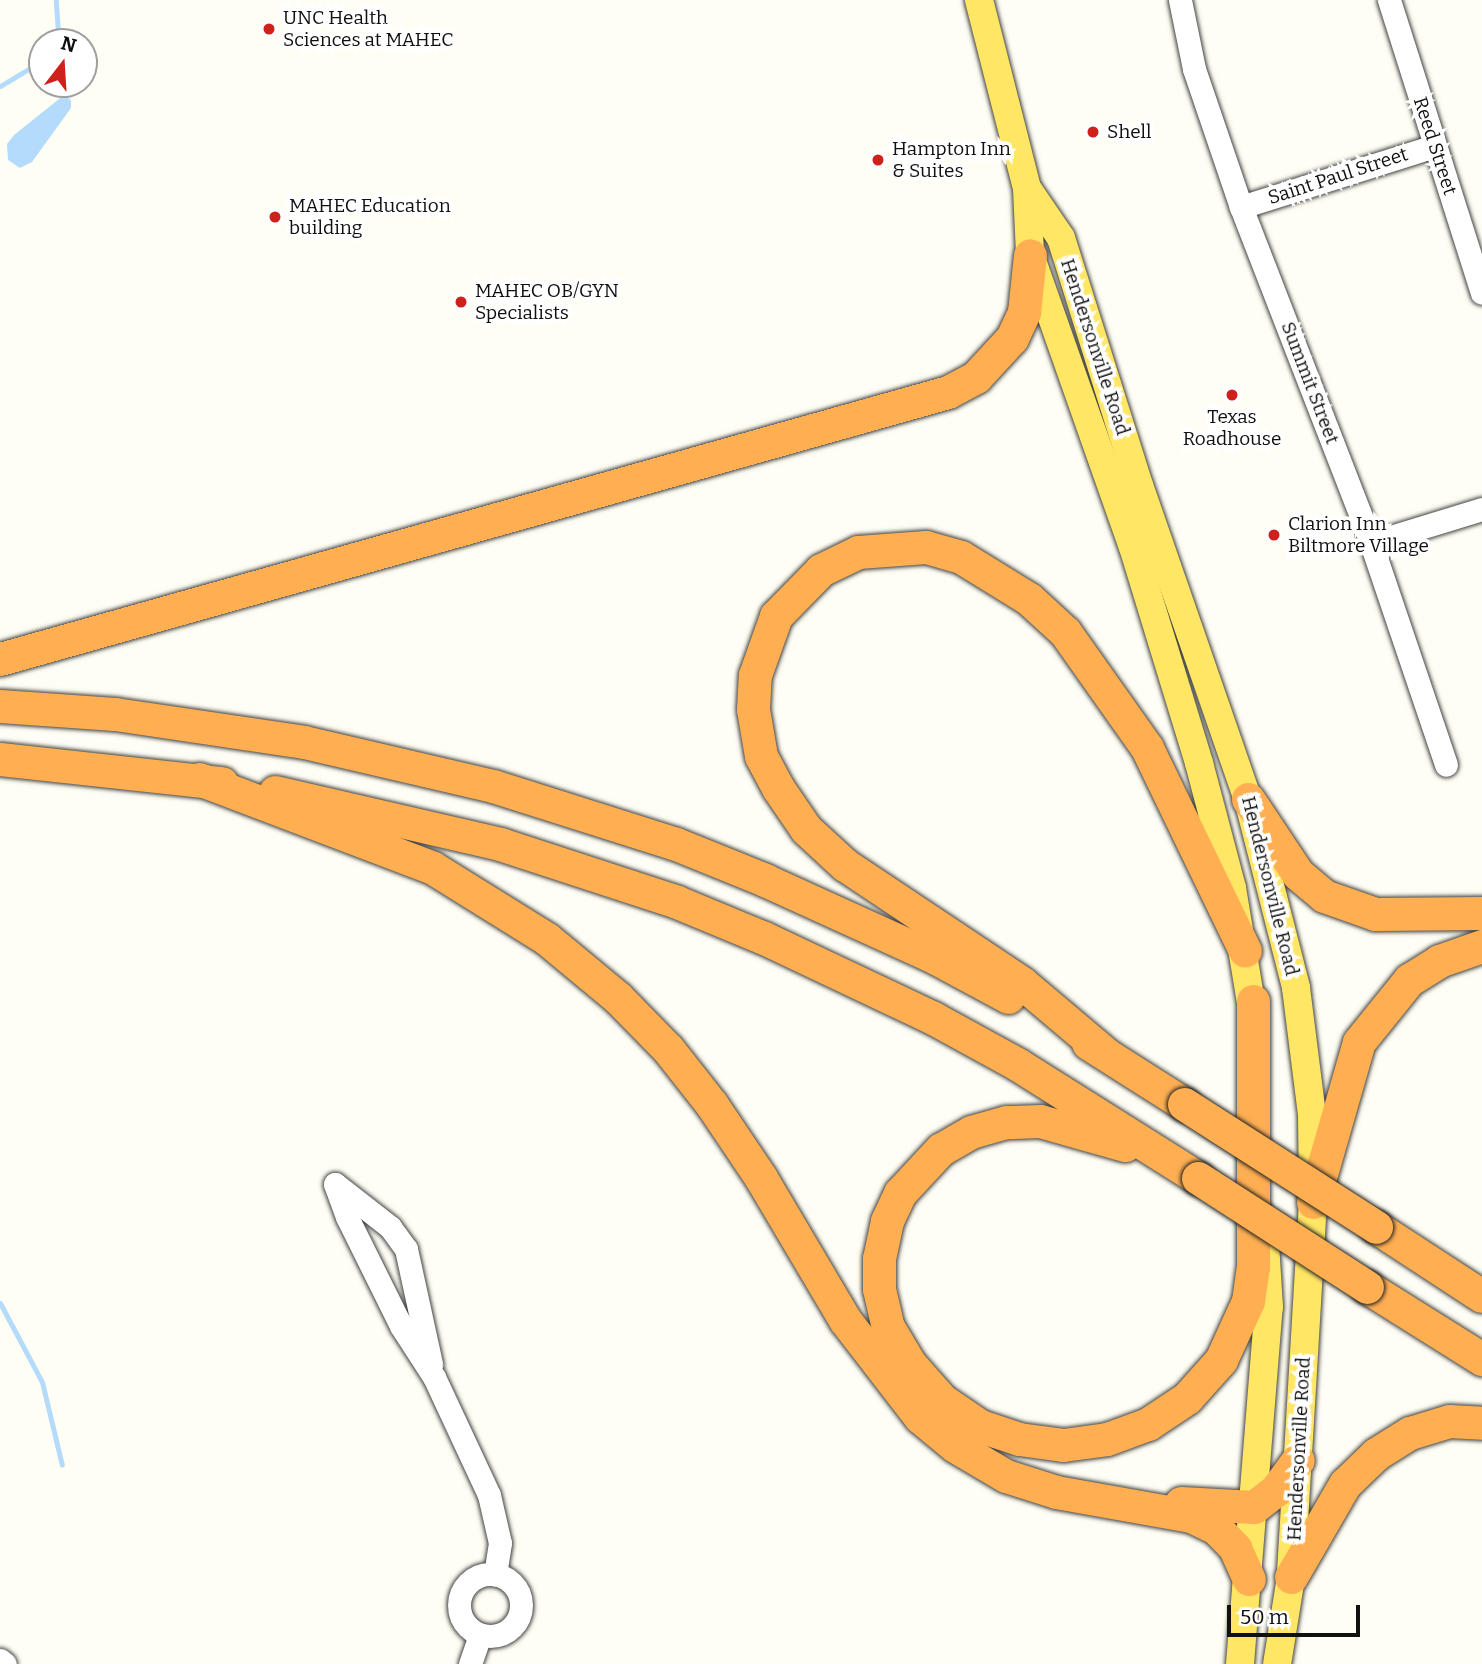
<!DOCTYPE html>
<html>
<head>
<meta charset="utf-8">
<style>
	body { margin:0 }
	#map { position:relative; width:1482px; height:1664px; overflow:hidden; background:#fffef4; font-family:Bitter,serif }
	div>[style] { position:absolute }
	.water>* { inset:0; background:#b4dbfb }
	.stream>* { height:5px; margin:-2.5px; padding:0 2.5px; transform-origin:2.5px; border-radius:2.5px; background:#b4dbfb }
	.roads { filter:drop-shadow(0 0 2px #434343) drop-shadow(0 0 2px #434343) }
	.minor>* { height:23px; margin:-11.5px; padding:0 11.5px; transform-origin:11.5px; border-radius:11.5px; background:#fff }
	.minor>.ring { margin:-11.5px; padding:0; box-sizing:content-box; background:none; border:23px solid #fff; border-radius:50% }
	.major>* { height:28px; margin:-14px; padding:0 14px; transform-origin:14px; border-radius:14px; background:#ffe664 }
	.highway>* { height:33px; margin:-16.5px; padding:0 16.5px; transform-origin:16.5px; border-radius:16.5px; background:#ffaf52 }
	.bridges { filter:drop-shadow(0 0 2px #212121) drop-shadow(0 0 2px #212121) }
	.highway-bridge>* { height:33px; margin:-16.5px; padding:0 16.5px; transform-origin:16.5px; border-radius:16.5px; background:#ffaf52 }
	.dots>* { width:19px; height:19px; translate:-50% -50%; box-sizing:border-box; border:4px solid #fff; border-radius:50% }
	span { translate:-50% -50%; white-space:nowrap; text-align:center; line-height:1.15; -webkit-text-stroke:7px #fff; paint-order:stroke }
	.poi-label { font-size:19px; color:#101010 }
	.left { translate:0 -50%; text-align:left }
	.street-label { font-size:19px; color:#101010 }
	.north { position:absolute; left:28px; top:28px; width:70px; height:70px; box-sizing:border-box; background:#fff; border:2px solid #9f9f9f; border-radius:50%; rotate:17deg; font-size:19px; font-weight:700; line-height:28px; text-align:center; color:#101010 }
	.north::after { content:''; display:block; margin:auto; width:24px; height:32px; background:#ce211b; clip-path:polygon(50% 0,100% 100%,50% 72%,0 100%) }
	.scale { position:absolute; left:1227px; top:1605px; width:133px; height:32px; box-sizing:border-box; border:4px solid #101010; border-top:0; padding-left:9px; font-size:21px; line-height:24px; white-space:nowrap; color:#101010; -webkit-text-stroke:5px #fff; paint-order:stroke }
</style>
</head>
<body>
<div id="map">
	<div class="water">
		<i style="clip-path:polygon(64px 95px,71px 100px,71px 108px,32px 162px,20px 168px,8px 160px,7px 144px,14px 135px)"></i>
	</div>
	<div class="stream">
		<i style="left:53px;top:42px;width:11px;rotate:-63deg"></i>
		<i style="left:58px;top:32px;width:32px;rotate:-94deg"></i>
		<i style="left:0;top:86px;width:49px;rotate:-30.8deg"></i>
		<i style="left:0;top:1303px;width:89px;rotate:62deg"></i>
		<i style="left:42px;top:1382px;width:85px;rotate:76.5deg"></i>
	</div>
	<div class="roads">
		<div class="minor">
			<i style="left:1180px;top:0;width:70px;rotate:78.5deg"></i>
			<i style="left:1194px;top:69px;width:146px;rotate:71.2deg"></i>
			<i style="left:1241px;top:207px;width:360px;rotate:68.8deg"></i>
			<i style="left:1371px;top:543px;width:234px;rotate:71.3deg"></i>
			<i style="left:1389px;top:0;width:307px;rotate:72.4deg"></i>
			<i style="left:1241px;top:207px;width:203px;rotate:-17.5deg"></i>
			<i style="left:1371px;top:543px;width:116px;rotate:-17deg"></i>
			<i style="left:335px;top:1184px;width:35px;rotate:70deg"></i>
			<i style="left:347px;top:1217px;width:122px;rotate:63.6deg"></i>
			<i style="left:401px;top:1326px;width:61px;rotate:57.1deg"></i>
			<i style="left:434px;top:1377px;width:130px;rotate:65deg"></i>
			<i style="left:489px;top:1495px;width:49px;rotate:77.1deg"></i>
			<i style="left:500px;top:1543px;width:32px;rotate:99deg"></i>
			<i style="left:335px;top:1184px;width:70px;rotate:38deg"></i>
			<i style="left:390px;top:1227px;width:27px;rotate:54deg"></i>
			<i style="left:406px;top:1249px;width:118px;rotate:77.7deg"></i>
			<i class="ring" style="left:459px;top:1574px;width:39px;height:39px"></i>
			<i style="left:0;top:1660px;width:6px;rotate:39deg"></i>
			<i style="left:470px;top:1664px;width:31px;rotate:-71deg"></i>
		</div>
		<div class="major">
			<i style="left:979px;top:0;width:194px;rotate:75.7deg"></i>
			<i style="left:1027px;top:188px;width:67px;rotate:87.4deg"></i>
			<i style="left:1030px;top:255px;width:310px;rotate:70.6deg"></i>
			<i style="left:1133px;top:547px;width:226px;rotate:73deg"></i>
			<i style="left:1199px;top:763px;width:129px;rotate:75.2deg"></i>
			<i style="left:1232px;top:888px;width:135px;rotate:80.6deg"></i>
			<i style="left:1027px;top:188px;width:60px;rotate:55.8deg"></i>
			<i style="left:1061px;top:238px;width:259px;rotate:72.5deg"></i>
			<i style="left:1139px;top:485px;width:332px;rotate:70.9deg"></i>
			<i style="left:1248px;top:799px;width:195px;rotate:75.7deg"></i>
			<i style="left:1296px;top:988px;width:128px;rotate:82.8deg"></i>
			<i style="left:1312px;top:1115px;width:87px;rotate:89.3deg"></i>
			<i style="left:1313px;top:1202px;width:376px;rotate:93.4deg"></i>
			<i style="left:1291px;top:1577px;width:88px;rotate:99.1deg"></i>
			<i style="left:1240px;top:1664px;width:358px;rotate:-85.4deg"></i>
			<i style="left:1269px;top:1307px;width:63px;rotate:-93.6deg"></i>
		</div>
		<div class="highway">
			<i style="left:0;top:659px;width:985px;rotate:-15.73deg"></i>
			<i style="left:948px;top:392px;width:32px;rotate:-28deg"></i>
			<i style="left:976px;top:377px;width:53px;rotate:-47.3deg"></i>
			<i style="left:1012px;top:338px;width:29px;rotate:-65deg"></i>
			<i style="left:1024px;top:312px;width:57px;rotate:-84deg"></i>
			<i style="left:0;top:706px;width:115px;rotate:4deg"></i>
			<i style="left:115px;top:714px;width:191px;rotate:8.4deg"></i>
			<i style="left:304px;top:742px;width:194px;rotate:13.1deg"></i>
			<i style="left:493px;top:786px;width:192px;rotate:17.6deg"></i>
			<i style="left:676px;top:844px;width:96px;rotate:22deg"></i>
			<i style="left:765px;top:880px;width:188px;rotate:24.5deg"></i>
			<i style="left:936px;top:958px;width:82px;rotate:28.4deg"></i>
			<i style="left:0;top:759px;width:223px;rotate:6.2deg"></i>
			<i style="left:199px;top:779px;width:250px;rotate:20.8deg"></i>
			<i style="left:433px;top:868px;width:134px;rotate:31.9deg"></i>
			<i style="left:547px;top:939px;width:92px;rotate:39.7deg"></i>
			<i style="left:618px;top:998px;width:71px;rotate:45.6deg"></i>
			<i style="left:668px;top:1049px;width:71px;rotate:51.8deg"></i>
			<i style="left:712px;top:1105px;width:88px;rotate:56.1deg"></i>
			<i style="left:761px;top:1178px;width:165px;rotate:59.4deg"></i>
			<i style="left:845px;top:1320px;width:123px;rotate:52.3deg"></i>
			<i style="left:920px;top:1417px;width:45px;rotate:39.6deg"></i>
			<i style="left:955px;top:1446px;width:59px;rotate:30.5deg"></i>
			<i style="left:1006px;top:1476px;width:52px;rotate:17.7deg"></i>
			<i style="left:1056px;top:1492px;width:137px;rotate:10.1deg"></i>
			<i style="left:1191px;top:1516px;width:28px;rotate:26deg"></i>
			<i style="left:1216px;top:1528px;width:28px;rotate:46deg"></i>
			<i style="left:1235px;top:1548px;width:34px;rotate:66deg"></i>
			<i style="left:275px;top:792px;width:231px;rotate:13deg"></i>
			<i style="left:500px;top:844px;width:186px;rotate:18.1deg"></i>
			<i style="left:677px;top:902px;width:94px;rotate:22.5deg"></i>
			<i style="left:764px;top:938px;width:187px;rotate:25.3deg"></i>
			<i style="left:933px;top:1018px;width:96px;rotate:28.7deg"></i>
			<i style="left:1017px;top:1064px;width:214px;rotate:32.2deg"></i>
			<i style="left:1248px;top:799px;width:90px;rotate:56.3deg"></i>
			<i style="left:1298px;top:874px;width:34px;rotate:40deg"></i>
			<i style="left:1324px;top:896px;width:54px;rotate:19.4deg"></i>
			<i style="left:1375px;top:914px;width:107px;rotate:-0.5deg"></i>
			<i style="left:1088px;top:1043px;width:114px;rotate:32.4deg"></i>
			<i style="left:1106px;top:1054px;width:110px;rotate:-139.8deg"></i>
			<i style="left:1022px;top:983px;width:213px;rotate:-146.3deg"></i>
			<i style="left:845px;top:865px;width:53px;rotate:-137.3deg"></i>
			<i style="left:806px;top:829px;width:50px;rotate:-124.3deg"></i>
			<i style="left:778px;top:788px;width:36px;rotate:-118deg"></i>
			<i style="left:761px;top:756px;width:48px;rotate:-99.7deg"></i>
			<i style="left:753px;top:709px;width:34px;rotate:-87deg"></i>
			<i style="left:755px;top:675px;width:63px;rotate:-70.4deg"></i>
			<i style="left:776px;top:616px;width:64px;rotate:-45.6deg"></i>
			<i style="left:821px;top:570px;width:41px;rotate:-25.9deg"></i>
			<i style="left:858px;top:552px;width:68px;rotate:-4.2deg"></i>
			<i style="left:926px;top:547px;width:36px;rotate:16deg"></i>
			<i style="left:961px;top:557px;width:80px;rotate:31.7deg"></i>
			<i style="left:1029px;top:599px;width:49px;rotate:42.5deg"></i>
			<i style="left:1065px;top:632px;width:142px;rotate:54.7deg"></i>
			<i style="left:1147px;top:748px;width:225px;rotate:64.2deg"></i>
			<i style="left:1125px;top:1145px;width:88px;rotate:-164.2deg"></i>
			<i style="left:1040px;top:1121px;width:34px;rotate:178deg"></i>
			<i style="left:1006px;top:1122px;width:36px;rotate:164deg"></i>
			<i style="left:971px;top:1132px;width:34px;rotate:150deg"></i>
			<i style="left:941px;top:1149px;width:60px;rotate:133deg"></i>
			<i style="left:900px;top:1193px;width:31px;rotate:115deg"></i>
			<i style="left:887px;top:1221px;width:38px;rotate:102deg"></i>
			<i style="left:879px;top:1258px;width:31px;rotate:90deg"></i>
			<i style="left:879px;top:1289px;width:39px;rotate:77deg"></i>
			<i style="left:888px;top:1327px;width:43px;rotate:59.3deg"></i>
			<i style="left:910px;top:1364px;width:48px;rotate:48.4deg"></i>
			<i style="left:942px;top:1400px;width:46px;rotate:34.4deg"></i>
			<i style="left:980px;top:1426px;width:41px;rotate:18.4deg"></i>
			<i style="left:1019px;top:1439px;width:44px;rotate:7.8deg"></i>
			<i style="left:1063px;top:1445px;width:44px;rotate:-7.8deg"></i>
			<i style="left:1107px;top:1439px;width:44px;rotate:-20.1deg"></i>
			<i style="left:1148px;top:1424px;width:47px;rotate:-33.7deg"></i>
			<i style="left:1187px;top:1398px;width:51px;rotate:-48.2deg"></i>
			<i style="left:1221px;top:1360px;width:65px;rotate:-65.4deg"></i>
			<i style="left:1248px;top:1301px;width:34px;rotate:-82deg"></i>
			<i style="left:1253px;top:1267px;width:266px;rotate:-90deg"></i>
			<i style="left:1313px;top:1202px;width:166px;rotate:-74deg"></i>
			<i style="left:1359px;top:1042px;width:80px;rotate:-51.1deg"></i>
			<i style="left:1409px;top:980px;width:36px;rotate:-32deg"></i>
			<i style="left:1439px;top:961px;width:46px;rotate:-19.2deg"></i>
			<i style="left:1376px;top:1227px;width:126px;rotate:33.1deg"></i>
			<i style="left:1367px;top:1287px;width:136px;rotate:32.1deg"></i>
			<i style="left:1181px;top:1503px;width:73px;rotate:3.1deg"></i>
			<i style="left:1254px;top:1507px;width:28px;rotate:-38deg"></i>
			<i style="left:1276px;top:1490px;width:37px;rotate:-54deg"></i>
			<i style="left:1291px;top:1577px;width:108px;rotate:-59.9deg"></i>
			<i style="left:1345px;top:1484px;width:43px;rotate:-44.1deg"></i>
			<i style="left:1376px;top:1454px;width:40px;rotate:-32deg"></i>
			<i style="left:1410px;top:1433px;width:41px;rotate:-17.1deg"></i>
			<i style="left:1449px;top:1421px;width:33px;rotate:3deg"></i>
		</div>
	</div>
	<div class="bridges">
		<div class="highway-bridge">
			<i style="left:1184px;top:1104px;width:228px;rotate:32.6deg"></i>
			<i style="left:1198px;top:1178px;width:201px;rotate:32.8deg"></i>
		</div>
	</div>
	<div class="dots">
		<i style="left:269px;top:29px;background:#ce211b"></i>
		<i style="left:1093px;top:132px;background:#ce211b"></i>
		<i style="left:878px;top:160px;background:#ce211b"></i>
		<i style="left:275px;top:217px;background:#ce211b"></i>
		<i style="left:461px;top:302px;background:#ce211b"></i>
		<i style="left:1232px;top:395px;background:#ce211b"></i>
		<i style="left:1274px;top:535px;background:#ce211b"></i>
	</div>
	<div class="poi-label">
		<span class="left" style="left:283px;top:29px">UNC Health<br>Sciences at MAHEC</span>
		<span class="left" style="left:1107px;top:132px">Shell</span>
		<span class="left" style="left:892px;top:160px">Hampton Inn<br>&amp; Suites</span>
		<span class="left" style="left:289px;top:217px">MAHEC Education<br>building</span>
		<span class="left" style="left:475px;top:302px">MAHEC OB/GYN<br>Specialists</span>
		<span style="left:1232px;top:428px">Texas<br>Roadhouse</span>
		<span class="left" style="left:1288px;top:535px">Clarion Inn<br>Biltmore Village</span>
	</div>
	<div class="street-label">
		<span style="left:1435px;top:146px;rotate:72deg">Reed Street</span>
		<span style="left:1338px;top:176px;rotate:-18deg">Saint Paul Street</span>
		<span style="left:1095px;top:347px;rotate:72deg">Hendersonville Road</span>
		<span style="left:1310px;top:383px;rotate:69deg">Summit Street</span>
		<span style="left:1270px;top:886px;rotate:76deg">Hendersonville Road</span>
		<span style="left:1299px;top:1449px;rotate:-87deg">Hendersonville Road</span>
	</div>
	<div class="north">N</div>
	<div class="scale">50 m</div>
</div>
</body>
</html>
